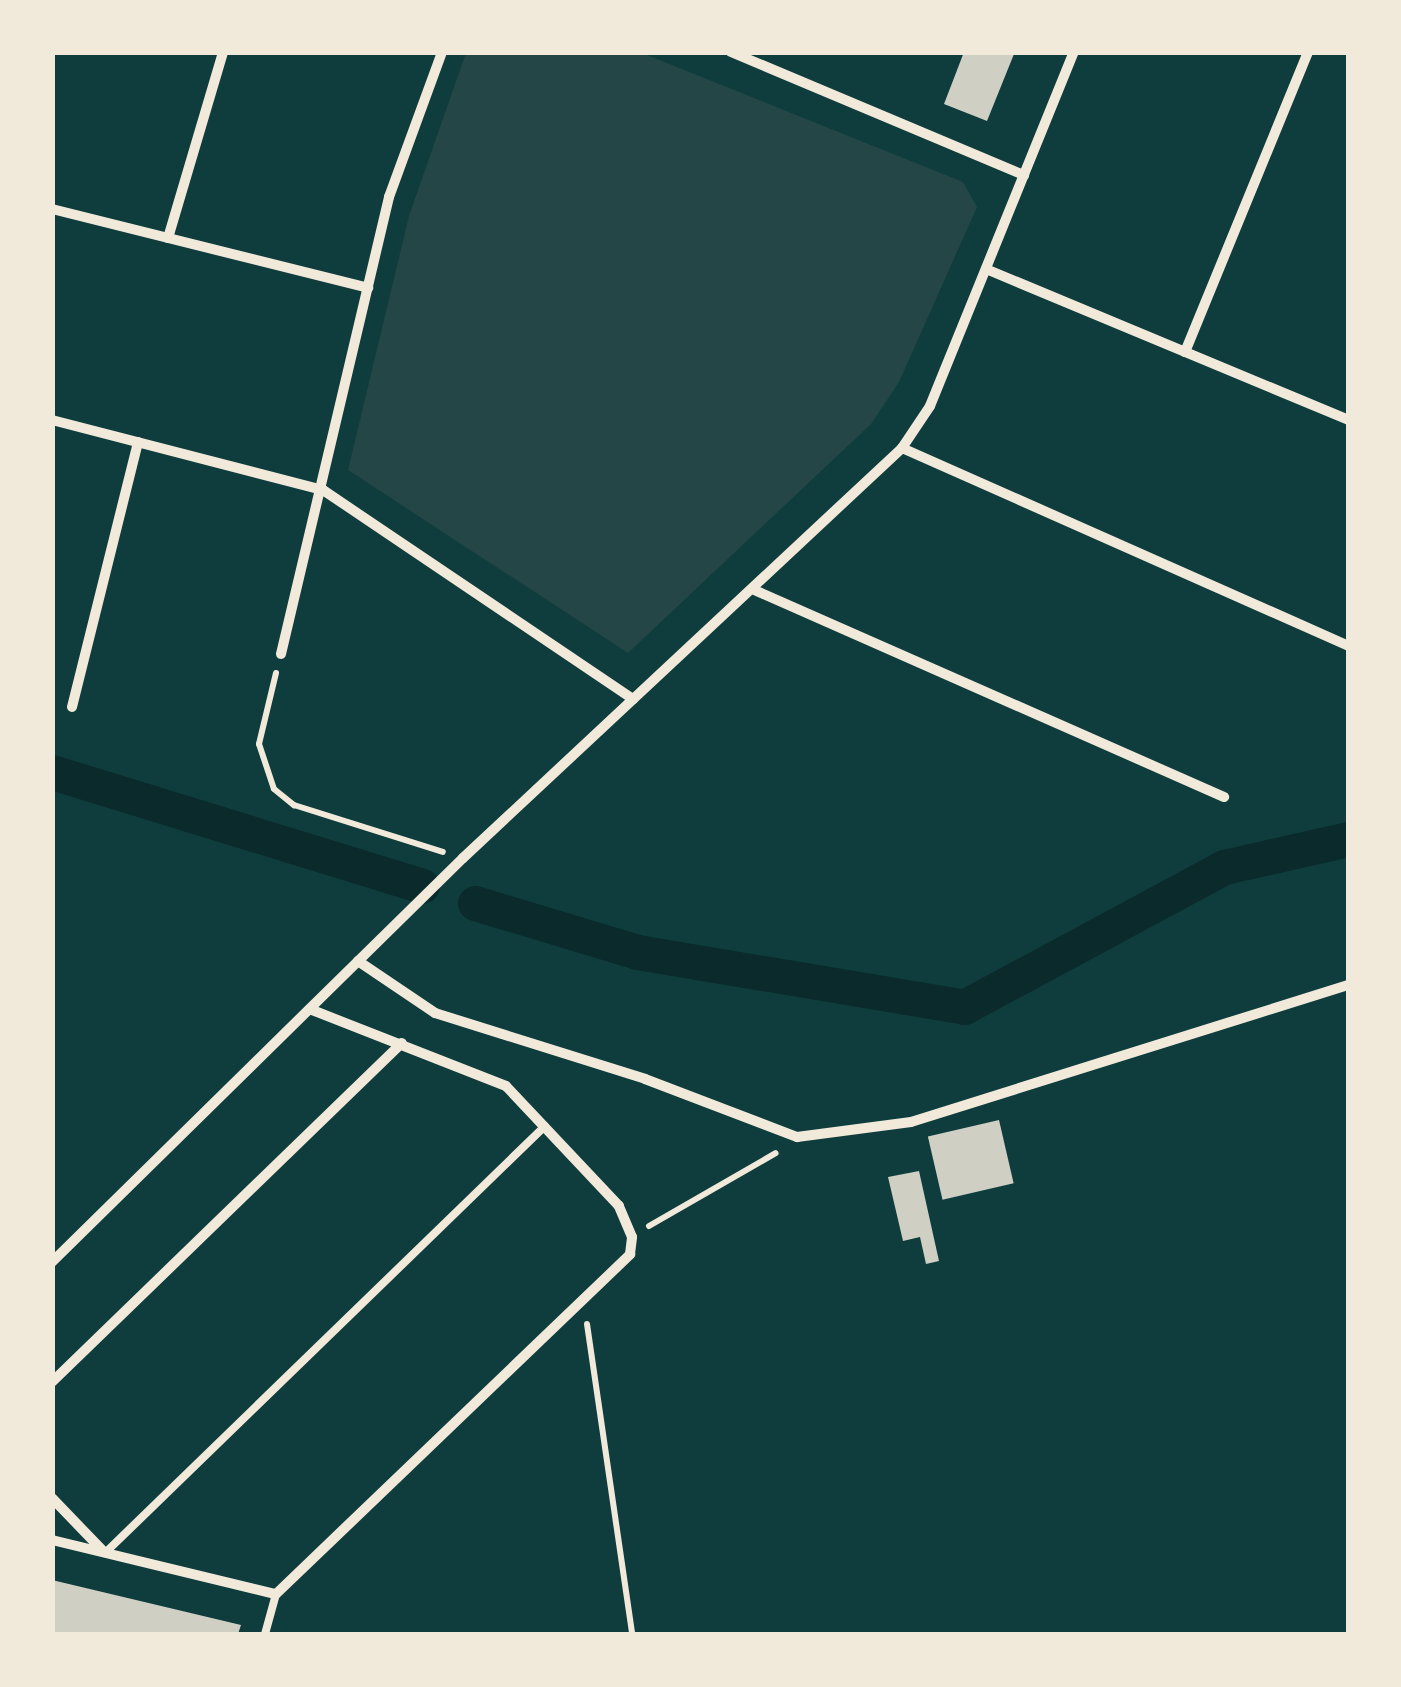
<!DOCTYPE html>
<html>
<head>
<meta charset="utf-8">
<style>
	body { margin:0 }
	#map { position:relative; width:1401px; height:1687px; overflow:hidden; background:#0f3d3e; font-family:"Roboto Condensed",sans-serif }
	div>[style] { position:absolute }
	.green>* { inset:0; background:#244646 }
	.canal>* { height:35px; margin:-17.5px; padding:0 17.5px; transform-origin:17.5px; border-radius:17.5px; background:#0a2a2b }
	.building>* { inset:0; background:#cfcfc3; transform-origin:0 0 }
	.path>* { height:6px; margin:-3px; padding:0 3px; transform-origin:3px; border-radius:3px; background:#f1e9da }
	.service>* { height:8px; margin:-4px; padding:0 4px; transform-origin:4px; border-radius:4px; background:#f1e9da }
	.minor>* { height:10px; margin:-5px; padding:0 5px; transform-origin:5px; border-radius:5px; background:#f1e9da }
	span { translate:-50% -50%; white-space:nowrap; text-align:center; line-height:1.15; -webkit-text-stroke:8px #f1e9da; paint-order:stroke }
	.frame { position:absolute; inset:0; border:55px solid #f1e9da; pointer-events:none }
</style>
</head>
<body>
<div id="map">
	<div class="green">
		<i style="clip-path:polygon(466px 53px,642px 53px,963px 182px,977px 207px,899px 382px,871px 424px,628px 653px,348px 470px,409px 216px)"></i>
	</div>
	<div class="canal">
		<i style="left:52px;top:772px;width:387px;rotate:17.1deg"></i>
		<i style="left:475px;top:903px;width:169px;rotate:16.8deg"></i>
		<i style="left:637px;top:952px;width:332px;rotate:9.5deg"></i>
		<i style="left:964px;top:1007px;width:295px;rotate:-28.3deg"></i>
		<i style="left:1224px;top:867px;width:127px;rotate:-12.7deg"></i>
	</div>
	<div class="building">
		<i style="clip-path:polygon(964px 52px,1014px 54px,987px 121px,944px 104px)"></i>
		<i style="left:999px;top:1120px;width:65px;height:73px;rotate:77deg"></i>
		<i style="clip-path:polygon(919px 1171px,939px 1261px,926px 1264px,920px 1237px,903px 1241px,888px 1177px)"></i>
		<i style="clip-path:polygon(52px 1580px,241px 1625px,238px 1634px,52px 1634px)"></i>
	</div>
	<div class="path">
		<i style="left:276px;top:673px;width:73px;rotate:103.5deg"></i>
		<i style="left:259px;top:744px;width:47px;rotate:71.6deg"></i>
		<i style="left:274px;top:789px;width:26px;rotate:39deg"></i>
		<i style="left:294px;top:805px;width:156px;rotate:17.5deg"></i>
		<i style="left:649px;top:1226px;width:146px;rotate:-29.9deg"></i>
		<i style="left:587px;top:1324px;width:313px;rotate:81.7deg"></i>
	</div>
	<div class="service">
		<i style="left:105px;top:1553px;width:613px;rotate:-44.14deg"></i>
		<i style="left:265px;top:1634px;width:41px;rotate:-74.6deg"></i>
	</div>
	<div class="minor">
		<i style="left:731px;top:52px;width:318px;rotate:22.8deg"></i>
		<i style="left:52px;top:209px;width:326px;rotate:14deg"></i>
		<i style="left:168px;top:238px;width:194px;rotate:-73.5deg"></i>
		<i style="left:986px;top:269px;width:392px;rotate:22.6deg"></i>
		<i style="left:1185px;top:352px;width:324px;rotate:-67.7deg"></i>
		<i style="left:52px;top:420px;width:280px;rotate:14.5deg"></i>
		<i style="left:323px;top:490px;width:374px;rotate:34deg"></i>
		<i style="left:902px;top:448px;width:488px;rotate:23.9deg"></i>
		<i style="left:752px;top:589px;width:516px;rotate:23.78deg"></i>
		<i style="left:281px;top:654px;width:470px;rotate:-76.7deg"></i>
		<i style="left:389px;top:197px;width:154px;rotate:-69.9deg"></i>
		<i style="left:72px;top:707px;width:273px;rotate:-76deg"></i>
		<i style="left:358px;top:961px;width:93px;rotate:34deg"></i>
		<i style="left:435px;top:1013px;width:220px;rotate:17.4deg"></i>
		<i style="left:645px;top:1079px;width:163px;rotate:20.9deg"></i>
		<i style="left:797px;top:1137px;width:115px;rotate:-7.5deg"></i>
		<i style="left:911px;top:1122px;width:458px;rotate:-17.4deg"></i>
		<i style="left:52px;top:1262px;width:576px;rotate:-44.51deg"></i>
		<i style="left:463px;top:858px;width:601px;rotate:-43.04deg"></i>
		<i style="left:902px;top:448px;width:50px;rotate:-56.3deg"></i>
		<i style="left:930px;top:406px;width:382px;rotate:-67.9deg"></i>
		<i style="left:52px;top:1382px;width:487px;rotate:-44.1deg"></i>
		<i style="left:52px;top:1498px;width:75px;rotate:46.1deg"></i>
		<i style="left:52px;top:1540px;width:230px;rotate:13.6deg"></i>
		<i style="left:276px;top:1594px;width:491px;rotate:-43.8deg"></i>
		<i style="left:630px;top:1254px;width:17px;rotate:-83deg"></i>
		<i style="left:632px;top:1237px;width:34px;rotate:-113deg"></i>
		<i style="left:619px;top:1206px;width:165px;rotate:-133.3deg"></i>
		<i style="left:506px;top:1086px;width:211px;rotate:-158.6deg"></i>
	</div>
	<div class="frame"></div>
</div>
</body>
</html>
